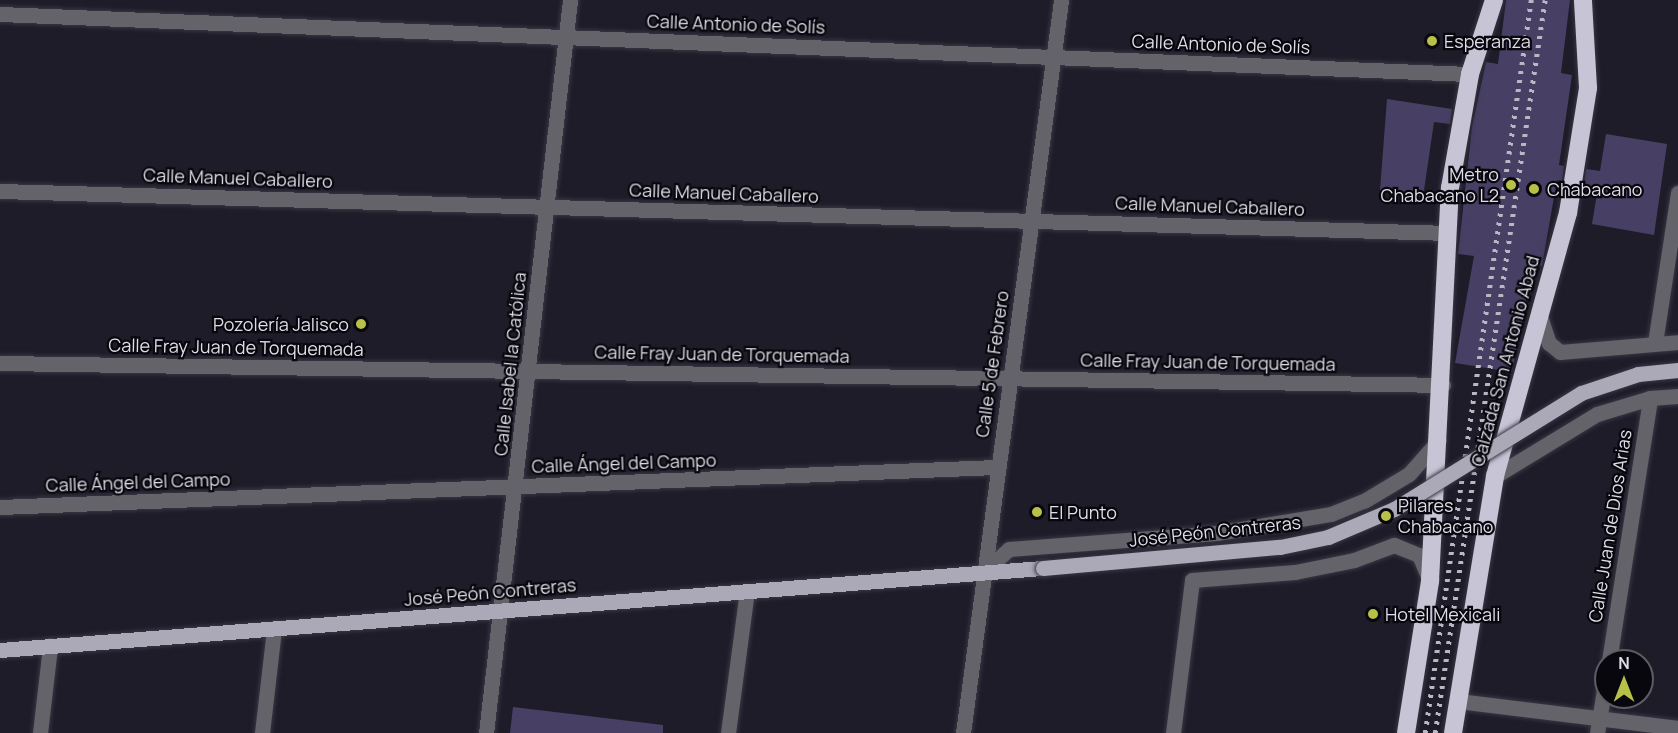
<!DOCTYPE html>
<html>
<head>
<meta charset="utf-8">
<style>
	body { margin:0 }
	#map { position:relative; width:1678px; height:733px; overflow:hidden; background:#1e1c29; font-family:Manrope,sans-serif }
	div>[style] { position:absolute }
	.building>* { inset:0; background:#483f65 }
	.roads { filter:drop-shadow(0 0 2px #393744) drop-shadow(0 0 2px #393744) }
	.minor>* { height:15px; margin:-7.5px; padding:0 7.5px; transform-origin:7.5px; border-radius:7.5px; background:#64636a }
	.major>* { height:15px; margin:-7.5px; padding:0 7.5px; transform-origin:7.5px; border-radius:7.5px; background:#aba8b7 }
	.highway>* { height:18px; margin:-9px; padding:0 9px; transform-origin:9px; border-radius:9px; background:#c7c4d6 }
	.rail>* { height:4.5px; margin-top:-2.25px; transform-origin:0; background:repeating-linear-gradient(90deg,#b9b7c2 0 3px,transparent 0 9px) }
	.bridges { filter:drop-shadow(0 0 2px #393744) drop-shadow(0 0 2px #393744) }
	.major-bridge>* { height:15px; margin:-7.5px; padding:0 7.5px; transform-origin:7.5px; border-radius:7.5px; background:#aba8b7 }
	.dots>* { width:16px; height:16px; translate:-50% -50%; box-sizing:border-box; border:3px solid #08070d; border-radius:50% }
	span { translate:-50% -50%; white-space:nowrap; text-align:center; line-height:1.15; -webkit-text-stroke:4.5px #08070d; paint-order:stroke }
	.street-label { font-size:18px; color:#dfdde7 }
	.poi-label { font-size:18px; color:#dfdde7 }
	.left { translate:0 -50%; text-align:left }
	.right { translate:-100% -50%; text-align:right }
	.north { position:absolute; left:1594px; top:649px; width:60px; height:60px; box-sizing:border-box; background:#08070d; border:2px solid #5e5d64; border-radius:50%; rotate:0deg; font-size:16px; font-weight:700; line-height:24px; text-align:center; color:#dfdde7 }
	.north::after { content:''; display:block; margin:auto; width:21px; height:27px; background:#b7c148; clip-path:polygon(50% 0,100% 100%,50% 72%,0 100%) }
</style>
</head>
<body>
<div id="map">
	<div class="building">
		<i style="clip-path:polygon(1506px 0,1570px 0,1561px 73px,1572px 75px,1559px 165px,1564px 166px,1562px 181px,1557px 180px,1542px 266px,1533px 265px,1512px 372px,1455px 363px,1474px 256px,1458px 254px,1472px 127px,1486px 62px,1498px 64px)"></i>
		<i style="clip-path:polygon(1387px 99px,1452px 109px,1450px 124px,1434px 122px,1423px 197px,1380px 190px)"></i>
		<i style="clip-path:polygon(1606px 134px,1667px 144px,1654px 235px,1592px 224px,1598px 187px,1584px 185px,1586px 169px,1600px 171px)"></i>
		<i style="clip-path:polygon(513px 707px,663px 725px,663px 733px,510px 733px)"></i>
	</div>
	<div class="roads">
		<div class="minor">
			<i style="left:0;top:14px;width:1471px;rotate:2.34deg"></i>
			<i style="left:0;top:191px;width:1448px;rotate:1.66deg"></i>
			<i style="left:1539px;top:313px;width:32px;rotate:72deg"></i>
			<i style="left:1549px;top:343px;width:14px;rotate:39deg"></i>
			<i style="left:1560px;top:352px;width:118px;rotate:-4.8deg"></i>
			<i style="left:1655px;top:343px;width:152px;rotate:-81.3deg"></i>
			<i style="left:0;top:363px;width:1443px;rotate:0.87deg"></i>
			<i style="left:1495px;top:476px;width:119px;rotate:-31.3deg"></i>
			<i style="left:1597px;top:414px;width:55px;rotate:-16.8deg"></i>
			<i style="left:1650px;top:398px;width:28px;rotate:-4deg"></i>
			<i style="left:0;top:507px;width:999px;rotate:-2.3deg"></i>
			<i style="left:983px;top:573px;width:35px;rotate:-43deg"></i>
			<i style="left:1009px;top:549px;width:209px;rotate:-4.4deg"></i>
			<i style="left:1217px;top:533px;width:116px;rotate:-9.5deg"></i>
			<i style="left:1331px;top:514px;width:35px;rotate:-22deg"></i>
			<i style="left:1364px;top:501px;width:52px;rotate:-31deg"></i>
			<i style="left:1409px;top:474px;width:45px;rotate:-48.6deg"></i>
			<i style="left:1609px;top:661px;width:266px;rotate:-81.1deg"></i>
			<i style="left:1458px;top:701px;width:222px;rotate:7deg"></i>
			<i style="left:40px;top:733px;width:88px;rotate:-83.4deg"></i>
			<i style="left:262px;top:733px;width:105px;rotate:-83.4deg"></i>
			<i style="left:486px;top:733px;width:738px;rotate:-83.46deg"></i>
			<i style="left:728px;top:733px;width:143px;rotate:-82.4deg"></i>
			<i style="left:963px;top:733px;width:740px;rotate:-82.38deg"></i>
			<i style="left:1173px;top:733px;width:154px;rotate:-82.9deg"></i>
			<i style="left:1192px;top:580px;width:103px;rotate:-4.4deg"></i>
			<i style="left:1295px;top:572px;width:60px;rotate:-11.5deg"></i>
			<i style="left:1354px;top:560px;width:43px;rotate:-20.6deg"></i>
			<i style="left:1394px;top:545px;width:27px;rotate:22deg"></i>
			<i style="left:1419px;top:555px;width:28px;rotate:67deg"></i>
			<i style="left:1597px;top:733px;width:56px;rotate:-80.7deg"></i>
		</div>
		<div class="major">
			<i style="left:0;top:650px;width:1046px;rotate:-4.5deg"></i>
		</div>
		<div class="highway">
			<i style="left:1406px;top:733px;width:154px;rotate:-81deg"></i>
			<i style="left:1430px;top:581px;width:394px;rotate:-87.1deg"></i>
			<i style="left:1450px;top:188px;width:116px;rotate:-80deg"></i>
			<i style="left:1470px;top:74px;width:78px;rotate:-72deg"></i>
			<i style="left:1453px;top:733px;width:260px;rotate:-80.7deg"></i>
			<i style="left:1495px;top:476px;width:273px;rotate:-74.5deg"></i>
			<i style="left:1568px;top:213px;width:127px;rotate:-80.9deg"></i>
			<i style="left:1588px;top:88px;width:88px;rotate:-93.3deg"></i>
		</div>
	</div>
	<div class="rail">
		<i style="left:1425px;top:733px;width:741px;rotate:-81.77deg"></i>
		<i style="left:1435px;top:733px;width:741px;rotate:-81.47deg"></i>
	</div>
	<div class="bridges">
		<div class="major-bridge">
			<i style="left:1043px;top:568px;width:238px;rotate:-5.1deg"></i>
			<i style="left:1280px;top:547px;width:49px;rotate:-11.8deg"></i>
			<i style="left:1328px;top:537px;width:72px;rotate:-23deg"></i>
			<i style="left:1394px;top:509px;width:220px;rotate:-31.8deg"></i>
			<i style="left:1581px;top:393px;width:60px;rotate:-18.4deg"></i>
			<i style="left:1638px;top:374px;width:40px;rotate:-5.7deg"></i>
		</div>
	</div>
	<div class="dots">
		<i style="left:1432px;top:41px;background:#b7c148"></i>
		<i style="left:1511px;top:185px;background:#b7c148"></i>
		<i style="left:1534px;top:189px;background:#b7c148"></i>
		<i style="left:361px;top:324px;background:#b7c148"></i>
		<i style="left:1037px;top:512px;background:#b7c148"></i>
		<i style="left:1386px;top:516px;background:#b7c148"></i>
		<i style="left:1373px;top:614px;background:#b7c148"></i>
	</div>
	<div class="street-label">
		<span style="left:736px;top:24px;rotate:2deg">Calle Antonio de Solís</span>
		<span style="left:1221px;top:44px;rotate:2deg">Calle Antonio de Solís</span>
		<span style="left:238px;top:178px;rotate:2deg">Calle Manuel Caballero</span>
		<span style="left:724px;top:193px;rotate:2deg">Calle Manuel Caballero</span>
		<span style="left:1210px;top:206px;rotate:2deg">Calle Manuel Caballero</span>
		<span style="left:236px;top:347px;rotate:1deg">Calle Fray Juan de Torquemada</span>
		<span style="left:722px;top:354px;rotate:1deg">Calle Fray Juan de Torquemada</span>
		<span style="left:1505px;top:361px;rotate:-75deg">Calzada San Antonio Abad</span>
		<span style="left:1208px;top:362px;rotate:1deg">Calle Fray Juan de Torquemada</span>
		<span style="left:510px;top:364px;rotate:-84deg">Calle Isabel la Católica</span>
		<span style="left:992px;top:364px;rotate:-82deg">Calle 5 de Febrero</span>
		<span style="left:624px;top:463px;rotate:-2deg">Calle Ángel del Campo</span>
		<span style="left:138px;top:482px;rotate:-2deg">Calle Ángel del Campo</span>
		<span style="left:1610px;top:526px;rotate:-81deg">Calle Juan de Dios Arias</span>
		<span style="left:1215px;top:531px;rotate:-6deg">José Peón Contreras</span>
		<span style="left:490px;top:592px;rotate:-5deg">José Peón Contreras</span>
	</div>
	<div class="poi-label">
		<span class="left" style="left:1444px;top:41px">Esperanza</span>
		<span class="right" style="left:1499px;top:185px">Metro<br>Chabacano L2</span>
		<span class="left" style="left:1547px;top:189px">Chabacano</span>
		<span class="right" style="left:349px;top:324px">Pozolería Jalisco</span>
		<span class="left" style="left:1398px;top:516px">Pilares<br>Chabacano</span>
		<span class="left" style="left:1049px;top:512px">El Punto</span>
		<span class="left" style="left:1385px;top:614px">Hotel Mexicali</span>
	</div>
	<div class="north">N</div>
</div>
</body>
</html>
